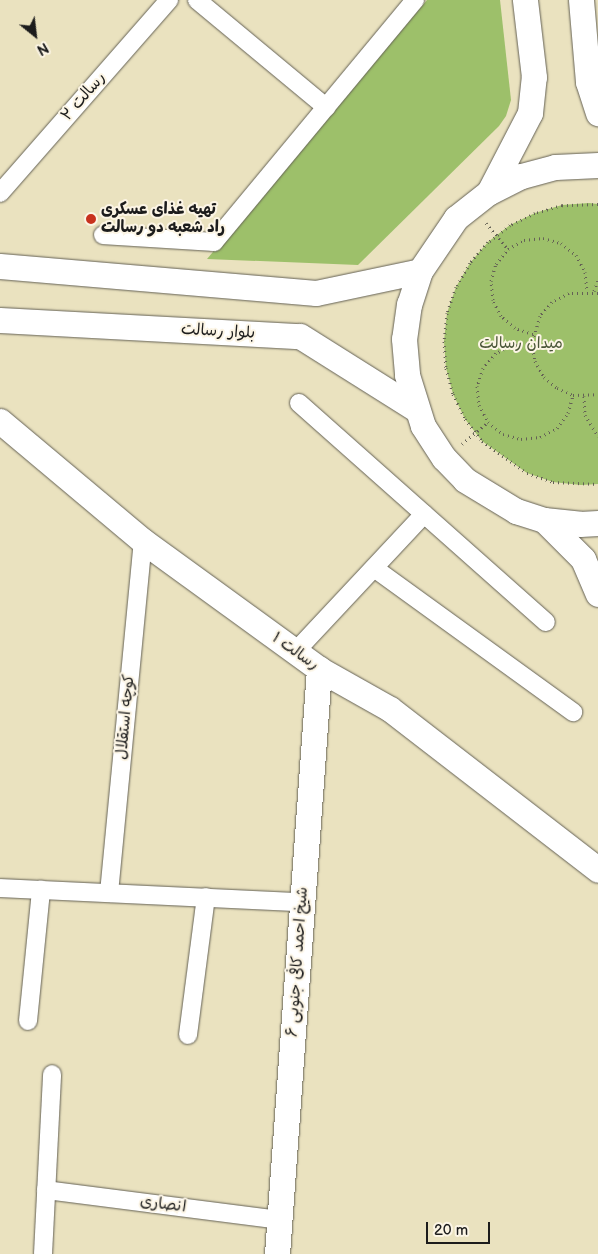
<!DOCTYPE html>
<html>
<head>
<meta charset="utf-8">
<style>
	body { margin:0 }
	#map { position:relative; width:598px; height:1254px; overflow:hidden; background:#eae2bf; font-family:"Balsamiq Sans","Playpen Sans Arabic",sans-serif }
	div>[style] { position:absolute }
	.green>* { inset:0; background:#9dc06a }
	.path>* { height:3px; margin-top:-1.5px; transform-origin:0; background:repeating-linear-gradient(90deg,#646155 0 1px,transparent 0 5px) }
	.roads { filter:drop-shadow(0 0 1px #646155) drop-shadow(0 0 1px #646155) }
	.street>* { height:18px; margin:-9px; padding:0 9px; transform-origin:9px; border-radius:9px; background:#fff }
	.secondary>* { height:25px; margin:-12.5px; padding:0 12.5px; transform-origin:12.5px; border-radius:12.5px; background:#fff }
	.dots>* { width:14px; height:14px; translate:-50% -50%; box-sizing:border-box; border:2px solid #fcf5e5; border-radius:50% }
	span { translate:-50% -50%; white-space:nowrap; text-align:center; line-height:1.15; -webkit-text-stroke:4px #fcf5e5; paint-order:stroke }
	.street-label { font-size:16px; color:#1c1c1c }
	.poi-label { font-size:16px; color:#1c1c1c; font-weight:700 }
	.left { translate:0 -50%; text-align:left }
	.park-label { font-size:16px; color:#495537 }
	.north { position:absolute; left:10px; top:10px; width:50px; height:50px; -webkit-text-stroke:4px #fcf5e5; paint-order:stroke; rotate:151deg; font-size:14px; font-weight:700; line-height:20px; text-align:center; color:#1c1c1c }
	.north::after { content:''; display:block; margin:auto; width:18px; height:22px; background:#1c1c1c; clip-path:polygon(50% 0,100% 100%,50% 72%,0 100%) }
	.scale { position:absolute; left:426px; top:1222px; width:64px; height:22px; box-sizing:border-box; border:2px solid #1c1c1c; border-top:0; padding-left:6px; font-size:15px; line-height:18px; white-space:nowrap; color:#1c1c1c; -webkit-text-stroke:4px #fcf5e5; paint-order:stroke }
</style>
</head>
<body>
<div id="map">
	<div class="green">
		<i style="clip-path:polygon(427px 0,500px 0,511px 100px,506px 116px,499px 126px,358px 265px,207px 259px)"></i>
		<i style="clip-path:polygon(589px 203px,598px 204px,598px 484px,581px 485px,553px 482px,527px 473px,482px 441px,465px 419px,453px 394px,446px 368px,444px 341px,447px 313px,456px 287px,470px 263px,488px 242px,510px 225px,535px 213px,562px 205px)"></i>
	</div>
	<div class="path">
		<i style="left:598px;top:204px;width:36px;rotate:178deg"></i>
		<i style="left:562px;top:205px;width:28px;rotate:163deg"></i>
		<i style="left:535px;top:213px;width:28px;rotate:154deg"></i>
		<i style="left:510px;top:225px;width:28px;rotate:142deg"></i>
		<i style="left:488px;top:242px;width:28px;rotate:131deg"></i>
		<i style="left:470px;top:263px;width:28px;rotate:120deg"></i>
		<i style="left:456px;top:287px;width:28px;rotate:109deg"></i>
		<i style="left:447px;top:313px;width:28px;rotate:96deg"></i>
		<i style="left:444px;top:341px;width:27px;rotate:86deg"></i>
		<i style="left:446px;top:368px;width:27px;rotate:75deg"></i>
		<i style="left:453px;top:394px;width:28px;rotate:64deg"></i>
		<i style="left:465px;top:419px;width:28px;rotate:52deg"></i>
		<i style="left:482px;top:441px;width:55px;rotate:35.4deg"></i>
		<i style="left:527px;top:473px;width:28px;rotate:19deg"></i>
		<i style="left:553px;top:482px;width:45px;rotate:2.5deg"></i>
		<i style="left:486px;top:223px;width:34px;rotate:50deg"></i>
		<i style="left:594px;top:291px;width:12px;rotate:-70deg"></i>
		<i style="left:598px;top:293px;width:29px;rotate:180deg"></i>
		<i style="left:569px;top:293px;width:19px;rotate:152deg"></i>
		<i style="left:552px;top:302px;width:18px;rotate:131deg"></i>
		<i style="left:540px;top:316px;width:28px;rotate:107deg"></i>
		<i style="left:532px;top:343px;width:18px;rotate:81deg"></i>
		<i style="left:535px;top:361px;width:18px;rotate:61deg"></i>
		<i style="left:544px;top:377px;width:17px;rotate:40deg"></i>
		<i style="left:557px;top:388px;width:17px;rotate:24deg"></i>
		<i style="left:573px;top:395px;width:25px;rotate:-2deg"></i>
		<i style="left:533px;top:334px;width:19px;rotate:-162deg"></i>
		<i style="left:515px;top:328px;width:18px;rotate:-139deg"></i>
		<i style="left:501px;top:316px;width:18px;rotate:-117deg"></i>
		<i style="left:493px;top:300px;width:19px;rotate:-96deg"></i>
		<i style="left:491px;top:281px;width:18px;rotate:-74deg"></i>
		<i style="left:496px;top:264px;width:19px;rotate:-51deg"></i>
		<i style="left:508px;top:249px;width:18px;rotate:-29deg"></i>
		<i style="left:524px;top:240px;width:19px;rotate:-6deg"></i>
		<i style="left:543px;top:238px;width:19px;rotate:16deg"></i>
		<i style="left:561px;top:243px;width:19px;rotate:39deg"></i>
		<i style="left:576px;top:255px;width:19px;rotate:62deg"></i>
		<i style="left:585px;top:272px;width:19px;rotate:84deg"></i>
		<i style="left:532px;top:343px;width:19px;rotate:174deg"></i>
		<i style="left:513px;top:345px;width:19px;rotate:155deg"></i>
		<i style="left:496px;top:353px;width:20px;rotate:131deg"></i>
		<i style="left:483px;top:368px;width:19px;rotate:108deg"></i>
		<i style="left:477px;top:386px;width:19px;rotate:84deg"></i>
		<i style="left:479px;top:405px;width:19px;rotate:62deg"></i>
		<i style="left:488px;top:422px;width:19px;rotate:39deg"></i>
		<i style="left:503px;top:434px;width:19px;rotate:16deg"></i>
		<i style="left:521px;top:439px;width:19px;rotate:-6deg"></i>
		<i style="left:540px;top:437px;width:19px;rotate:-28deg"></i>
		<i style="left:557px;top:428px;width:19px;rotate:-54deg"></i>
		<i style="left:568px;top:413px;width:19px;rotate:-74deg"></i>
		<i style="left:584px;top:396px;width:19px;rotate:87deg"></i>
		<i style="left:585px;top:415px;width:25px;rotate:58deg"></i>
		<i style="left:462px;top:444px;width:34px;rotate:-40deg"></i>
	</div>
	<div class="roads">
		<div class="street">
			<i style="left:197px;top:0;width:168px;rotate:39.7deg"></i>
			<i style="left:0;top:193px;width:257px;rotate:-48.8deg"></i>
			<i style="left:103px;top:235px;width:111px;rotate:3.6deg"></i>
			<i style="left:214px;top:242px;width:315px;rotate:-50.3deg"></i>
			<i style="left:299px;top:403px;width:330px;rotate:41.6deg"></i>
			<i style="left:374px;top:568px;width:246px;rotate:35.9deg"></i>
			<i style="left:295px;top:652px;width:189px;rotate:-46.9deg"></i>
			<i style="left:0;top:888px;width:302px;rotate:2.7deg"></i>
			<i style="left:109px;top:893px;width:354px;rotate:-84.5deg"></i>
			<i style="left:28px;top:1021px;width:132px;rotate:-84.3deg"></i>
			<i style="left:188px;top:1035px;width:139px;rotate:-82.6deg"></i>
			<i style="left:46px;top:1190px;width:236px;rotate:7.3deg"></i>
			<i style="left:43px;top:1254px;width:180px;rotate:-87.1deg"></i>
		</div>
		<div class="secondary">
			<i style="left:581px;top:0;width:82px;rotate:85.1deg"></i>
			<i style="left:588px;top:82px;width:33px;rotate:72deg"></i>
			<i style="left:598px;top:165px;width:43px;rotate:177.3deg"></i>
			<i style="left:555px;top:167px;width:35px;rotate:165deg"></i>
			<i style="left:521px;top:176px;width:36px;rotate:153deg"></i>
			<i style="left:489px;top:192px;width:42px;rotate:141.8deg"></i>
			<i style="left:456px;top:218px;width:64px;rotate:124.2deg"></i>
			<i style="left:420px;top:271px;width:35px;rotate:108deg"></i>
			<i style="left:409px;top:304px;width:35px;rotate:98deg"></i>
			<i style="left:404px;top:339px;width:36px;rotate:85deg"></i>
			<i style="left:407px;top:375px;width:53px;rotate:72.6deg"></i>
			<i style="left:423px;top:426px;width:38px;rotate:57deg"></i>
			<i style="left:444px;top:458px;width:30px;rotate:46deg"></i>
			<i style="left:465px;top:480px;width:60px;rotate:31.3deg"></i>
			<i style="left:516px;top:511px;width:29px;rotate:18deg"></i>
			<i style="left:544px;top:520px;width:36px;rotate:6deg"></i>
			<i style="left:580px;top:524px;width:18px;rotate:-3deg"></i>
			<i style="left:489px;top:192px;width:89px;rotate:-62.6deg"></i>
			<i style="left:530px;top:113px;width:36px;rotate:-84deg"></i>
			<i style="left:534px;top:77px;width:78px;rotate:-96.7deg"></i>
			<i style="left:0;top:266px;width:317px;rotate:4.9deg"></i>
			<i style="left:316px;top:293px;width:106px;rotate:-11.9deg"></i>
			<i style="left:0;top:320px;width:300px;rotate:3.1deg"></i>
			<i style="left:300px;top:336px;width:137px;rotate:32.2deg"></i>
			<i style="left:0;top:421px;width:187px;rotate:40deg"></i>
			<i style="left:143px;top:541px;width:218px;rotate:36deg"></i>
			<i style="left:319px;top:669px;width:81px;rotate:29.4deg"></i>
			<i style="left:390px;top:709px;width:263px;rotate:37.7deg"></i>
			<i style="left:544px;top:520px;width:55px;rotate:45deg"></i>
			<i style="left:583px;top:559px;width:38px;rotate:67deg"></i>
			<i style="left:277px;top:1254px;width:587px;rotate:-85.89deg"></i>
		</div>
	</div>
	<div class="dots">
		<i style="left:91px;top:219px;background:#c8321e"></i>
	</div>
	<div class="street-label">
		<span style="left:84px;top:97px;rotate:-49deg">رسالت ۲</span>
		<span style="left:218px;top:332px;rotate:3deg">بلوار رسالت</span>
		<span style="left:295px;top:652px;rotate:35deg">رسالت ۱</span>
		<span style="left:126px;top:717px;rotate:-85deg">کوچه استقلال</span>
		<span style="left:298px;top:962px;rotate:-86deg">شیخ احمد کافی جنوبی ۶</span>
		<span style="left:163px;top:1205px;rotate:7deg">انصاری</span>
	</div>
	<div class="poi-label">
		<span class="left" style="left:101px;top:219px">تهیه غذای عسکری<br>راد شعبه دو رسالت</span>
	</div>
	<div class="park-label">
		<span style="left:521px;top:344px">میدان رسالت</span>
	</div>
	<div class="north">N</div>
	<div class="scale">20 m</div>
</div>
</body>
</html>
